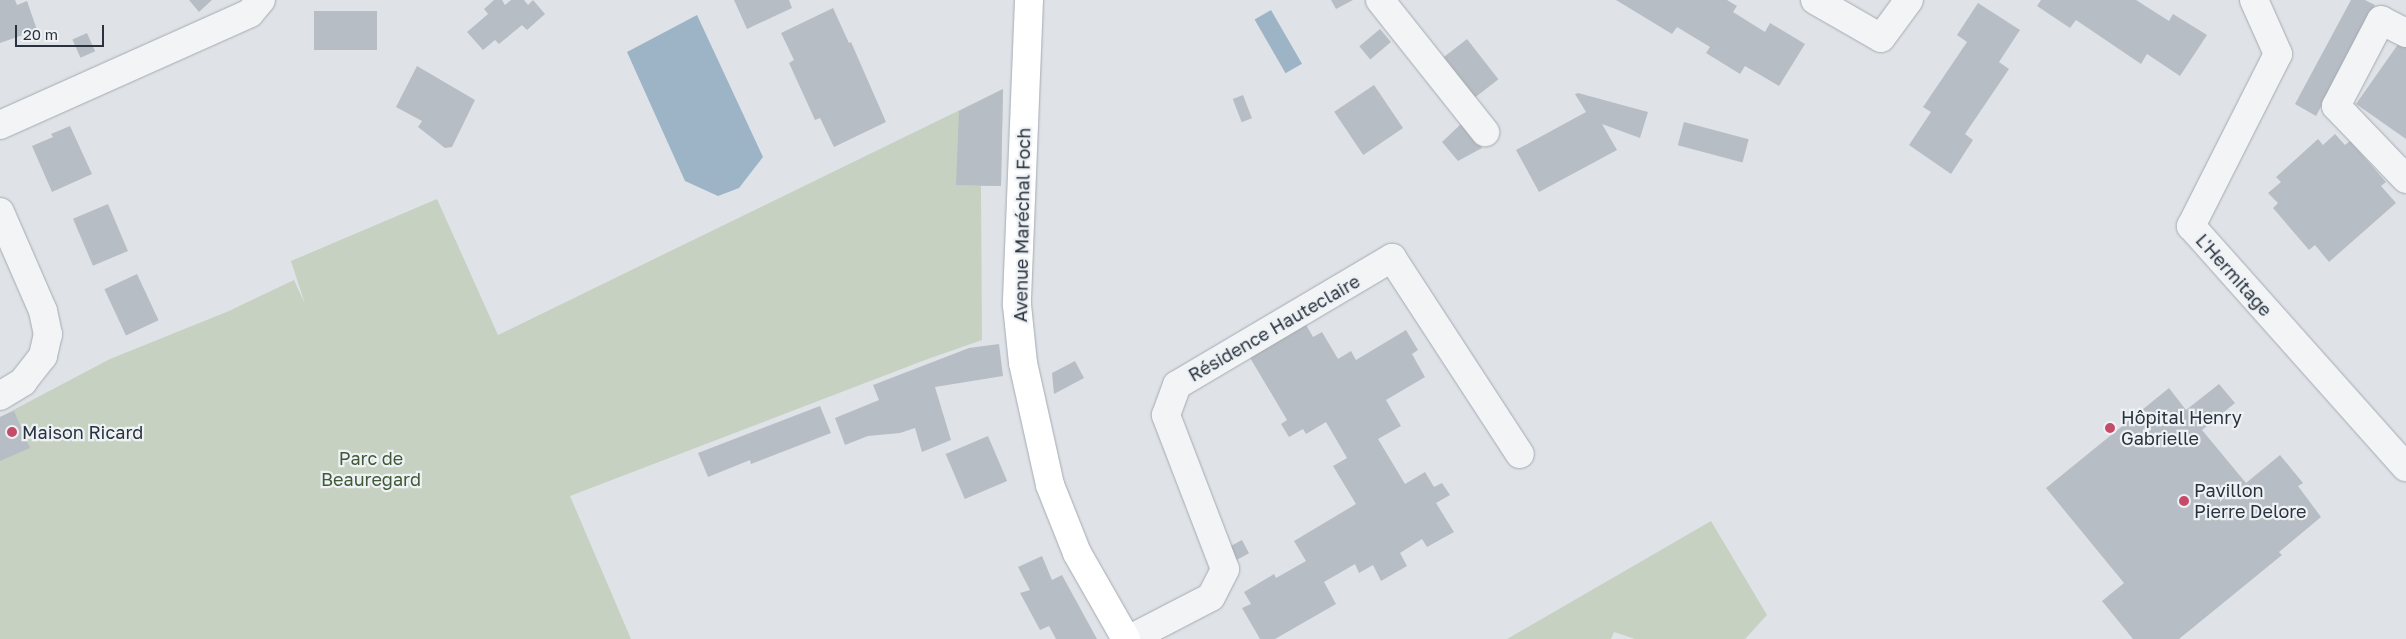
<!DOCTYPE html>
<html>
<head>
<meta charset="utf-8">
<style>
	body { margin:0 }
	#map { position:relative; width:2406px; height:639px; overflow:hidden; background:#dfe3e8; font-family:"Golos Text",sans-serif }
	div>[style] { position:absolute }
	.green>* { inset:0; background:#c6d1c1 }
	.water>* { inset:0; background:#9cb4c6; transform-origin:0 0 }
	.building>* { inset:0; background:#b7bdc4; transform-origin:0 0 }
	.roads { filter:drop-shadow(0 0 1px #a5aab2) drop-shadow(0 0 1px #a5aab2) }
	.minor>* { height:28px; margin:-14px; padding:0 14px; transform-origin:14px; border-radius:14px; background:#f2f4f6 }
	.major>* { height:28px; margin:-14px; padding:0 14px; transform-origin:14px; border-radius:14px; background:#fff }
	.dots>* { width:14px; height:14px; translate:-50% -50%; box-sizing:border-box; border:2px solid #eef2f5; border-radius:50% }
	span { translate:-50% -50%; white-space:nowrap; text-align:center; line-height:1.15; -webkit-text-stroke:4.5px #eef2f5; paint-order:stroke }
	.street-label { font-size:18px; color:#29323e }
	.poi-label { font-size:18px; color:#29323e }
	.left { translate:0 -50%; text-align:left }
	.park-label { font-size:18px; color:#415937 }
	.scale { position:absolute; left:15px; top:25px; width:89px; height:22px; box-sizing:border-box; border:2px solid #29323e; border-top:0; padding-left:6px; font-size:15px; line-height:18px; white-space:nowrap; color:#29323e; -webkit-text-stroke:4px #eef2f5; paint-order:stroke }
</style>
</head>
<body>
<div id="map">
	<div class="green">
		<i style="clip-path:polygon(1003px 89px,1001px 186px,981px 186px,982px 340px,925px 360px,570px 496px,631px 639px,0 639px,0 417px,110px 359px,229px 311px,294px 280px,305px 304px,291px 261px,437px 199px,498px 335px)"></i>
		<i style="clip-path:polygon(1711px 521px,1767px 615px,1745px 639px,1635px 639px,1614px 632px,1611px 639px,1507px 639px)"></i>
	</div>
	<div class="water">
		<i style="left:1271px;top:10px;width:62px;height:19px;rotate:60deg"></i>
		<i style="clip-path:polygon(697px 15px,763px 157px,739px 188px,718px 196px,685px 181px,627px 52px)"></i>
	</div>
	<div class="building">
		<i style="clip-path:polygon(0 0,15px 0,17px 5px,27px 1px,37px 30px,0 43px)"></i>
		<i style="clip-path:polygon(189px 0,212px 0,199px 12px)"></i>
		<i style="clip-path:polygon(494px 0,502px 0,505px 5px,511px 0,524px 0,528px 5px,533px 0,545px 14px,527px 30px,522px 25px,499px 44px,495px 40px,483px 50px,467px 32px,488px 14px,484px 9px)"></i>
		<i style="clip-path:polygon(734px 0,789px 0,792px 8px,747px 29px)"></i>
		<i style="clip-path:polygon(1331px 0,1353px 0,1336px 9px)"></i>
		<i style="clip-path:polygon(1616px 0,1727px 0,1737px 6px,1733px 12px,1765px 32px,1770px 23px,1805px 44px,1779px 86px,1745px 66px,1740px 74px,1706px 53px,1710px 47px,1677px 27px,1672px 34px)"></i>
		<i style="clip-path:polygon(2041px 0,2136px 0,2169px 21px,2173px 14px,2207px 35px,2180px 76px,2147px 54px,2141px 64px,2076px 20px,2070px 28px,2037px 6px)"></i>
		<i style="clip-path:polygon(2351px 0,2365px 0,2375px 5px,2316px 116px,2295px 104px)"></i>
		<i style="clip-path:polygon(1978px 3px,2020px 30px,1999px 62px,2009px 69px,1965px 134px,1973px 140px,1951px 174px,1909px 145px,1931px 112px,1923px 107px,1967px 42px,1957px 35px)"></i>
		<i style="clip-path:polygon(833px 8px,849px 43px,851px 42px,886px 122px,834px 147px,820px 118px,815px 120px,789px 63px,794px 60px,781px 33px)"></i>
		<i style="left:314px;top:11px;width:63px;height:39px"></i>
		<i style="left:1380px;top:29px;width:17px;height:27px;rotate:50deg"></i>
		<i style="left:87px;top:33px;width:20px;height:16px;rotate:66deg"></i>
		<i style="left:1467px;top:39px;width:51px;height:39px;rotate:52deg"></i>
		<i style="clip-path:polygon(2401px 40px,2406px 43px,2406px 139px,2356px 104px)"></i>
		<i style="clip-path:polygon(417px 66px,475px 100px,452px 147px,445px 148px,418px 127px,422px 121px,396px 107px)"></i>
		<i style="left:1374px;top:85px;width:52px;height:48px;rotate:56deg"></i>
		<i style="clip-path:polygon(1003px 89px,1001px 186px,956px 185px,959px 111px)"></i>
		<i style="clip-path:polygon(1578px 93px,1648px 112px,1640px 138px,1602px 124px,1617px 150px,1539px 192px,1516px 150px,1586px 112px,1575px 94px)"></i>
		<i style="left:1243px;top:95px;width:25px;height:11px;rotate:69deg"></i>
		<i style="clip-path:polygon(1463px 122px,1482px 148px,1458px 161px,1442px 142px)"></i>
		<i style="left:1684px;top:122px;width:67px;height:24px;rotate:15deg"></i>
		<i style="clip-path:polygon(70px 126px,92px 174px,52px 192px,32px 146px,53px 137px,51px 134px)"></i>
		<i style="clip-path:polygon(2335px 134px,2345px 145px,2350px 141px,2386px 182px,2381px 186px,2396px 203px,2329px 262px,2315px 245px,2309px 250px,2273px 208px,2278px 203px,2268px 193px,2281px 182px,2276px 177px,2318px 139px,2323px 145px)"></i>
		<i style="left:108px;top:204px;width:51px;height:38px;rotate:67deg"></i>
		<i style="left:137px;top:274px;width:51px;height:36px;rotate:65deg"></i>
		<i style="clip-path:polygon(1305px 323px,1313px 337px,1322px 332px,1338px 359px,1351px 351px,1356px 360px,1406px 330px,1418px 350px,1412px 354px,1425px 377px,1386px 400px,1401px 426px,1378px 439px,1405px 484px,1425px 472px,1434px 487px,1442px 483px,1450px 495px,1436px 503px,1454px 532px,1427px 547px,1422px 539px,1400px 553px,1407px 566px,1381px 581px,1373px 565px,1359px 573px,1355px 564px,1324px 582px,1336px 604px,1275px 639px,1260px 639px,1242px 608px,1251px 604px,1244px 592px,1274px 574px,1276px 578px,1306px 561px,1294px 541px,1356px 504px,1333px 466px,1347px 458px,1326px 422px,1306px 434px,1303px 429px,1289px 437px,1281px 424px,1287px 420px,1249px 356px)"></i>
		<i style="clip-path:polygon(999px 344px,1003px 376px,935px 387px,951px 440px,922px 452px,915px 428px,900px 433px,868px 436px,845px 445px,835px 418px,879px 400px,873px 385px,969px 348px)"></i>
		<i style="clip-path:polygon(1075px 361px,1084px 378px,1054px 394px,1052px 373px)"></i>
		<i style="clip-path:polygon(2219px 384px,2235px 403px,2202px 430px,2246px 483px,2280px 455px,2303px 483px,2298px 486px,2321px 517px,2279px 552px,2282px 555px,2179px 639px,2133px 639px,2102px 601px,2124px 583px,2046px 488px,2169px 388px,2186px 410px)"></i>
		<i style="clip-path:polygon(820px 406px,831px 433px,751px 464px,750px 460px,708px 477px,698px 453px)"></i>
		<i style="clip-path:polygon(14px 411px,30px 448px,0 461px,0 417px)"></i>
		<i style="left:988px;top:436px;width:49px;height:46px;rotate:67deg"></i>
		<i style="left:1242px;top:540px;width:15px;height:19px;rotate:62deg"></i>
		<i style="clip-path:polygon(1042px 556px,1052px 580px,1062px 575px,1097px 639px,1056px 639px,1049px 626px,1040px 630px,1020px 593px,1030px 590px,1018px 567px)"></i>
	</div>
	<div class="roads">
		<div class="minor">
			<i style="left:1380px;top:0;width:169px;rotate:51.5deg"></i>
			<i style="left:1815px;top:0;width:76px;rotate:29.9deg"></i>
			<i style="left:1881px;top:38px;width:47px;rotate:-53.6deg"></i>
			<i style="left:2254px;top:0;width:59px;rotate:66deg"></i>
			<i style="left:2278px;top:54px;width:193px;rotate:116.8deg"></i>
			<i style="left:2191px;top:226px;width:323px;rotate:48.3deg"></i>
			<i style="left:2406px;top:33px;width:28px;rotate:-153deg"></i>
			<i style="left:2381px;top:20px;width:97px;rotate:117.6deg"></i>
			<i style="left:2336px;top:106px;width:101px;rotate:46.2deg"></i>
			<i style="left:0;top:125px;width:274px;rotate:-24.1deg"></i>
			<i style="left:250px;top:13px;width:17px;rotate:-50deg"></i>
			<i style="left:0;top:212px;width:108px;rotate:66.5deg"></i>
			<i style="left:43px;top:311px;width:24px;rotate:78deg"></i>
			<i style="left:48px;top:334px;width:23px;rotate:103deg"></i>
			<i style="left:43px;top:356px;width:33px;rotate:128deg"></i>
			<i style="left:23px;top:382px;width:27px;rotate:149deg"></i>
			<i style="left:1130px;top:639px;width:91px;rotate:-27.4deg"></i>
			<i style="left:1211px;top:597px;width:31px;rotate:-63deg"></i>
			<i style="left:1225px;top:569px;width:165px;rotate:-111deg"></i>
			<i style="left:1166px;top:415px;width:32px;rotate:-70deg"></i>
			<i style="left:1177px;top:385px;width:250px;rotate:-30.6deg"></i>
			<i style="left:1392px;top:258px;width:234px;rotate:56.9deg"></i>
		</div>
		<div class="major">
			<i style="left:1029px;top:0;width:305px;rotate:92.3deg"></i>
			<i style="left:1017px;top:305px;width:58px;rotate:84.1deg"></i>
			<i style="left:1023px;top:363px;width:125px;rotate:77.5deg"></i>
			<i style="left:1050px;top:485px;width:73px;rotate:68.3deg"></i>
			<i style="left:1077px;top:553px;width:99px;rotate:60.3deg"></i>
		</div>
	</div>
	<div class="dots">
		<i style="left:2110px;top:428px;background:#c64b69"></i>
		<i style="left:12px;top:432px;background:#c64b69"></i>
		<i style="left:2184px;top:501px;background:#c64b69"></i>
	</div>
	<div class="street-label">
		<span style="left:1022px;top:225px;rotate:-89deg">Avenue Maréchal Foch</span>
		<span style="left:2234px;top:275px;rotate:48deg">L'Hermitage</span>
		<span style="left:1274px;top:328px;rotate:-30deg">Résidence Hauteclaire</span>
	</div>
	<div class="poi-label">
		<span class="left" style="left:2121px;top:428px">Hôpital Henry<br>Gabrielle</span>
		<span class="left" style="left:22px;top:432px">Maison Ricard</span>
		<span class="left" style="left:2194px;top:501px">Pavillon<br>Pierre Delore</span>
	</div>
	<div class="park-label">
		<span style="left:371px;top:469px">Parc de<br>Beauregard</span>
	</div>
	<div class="scale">20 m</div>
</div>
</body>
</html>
